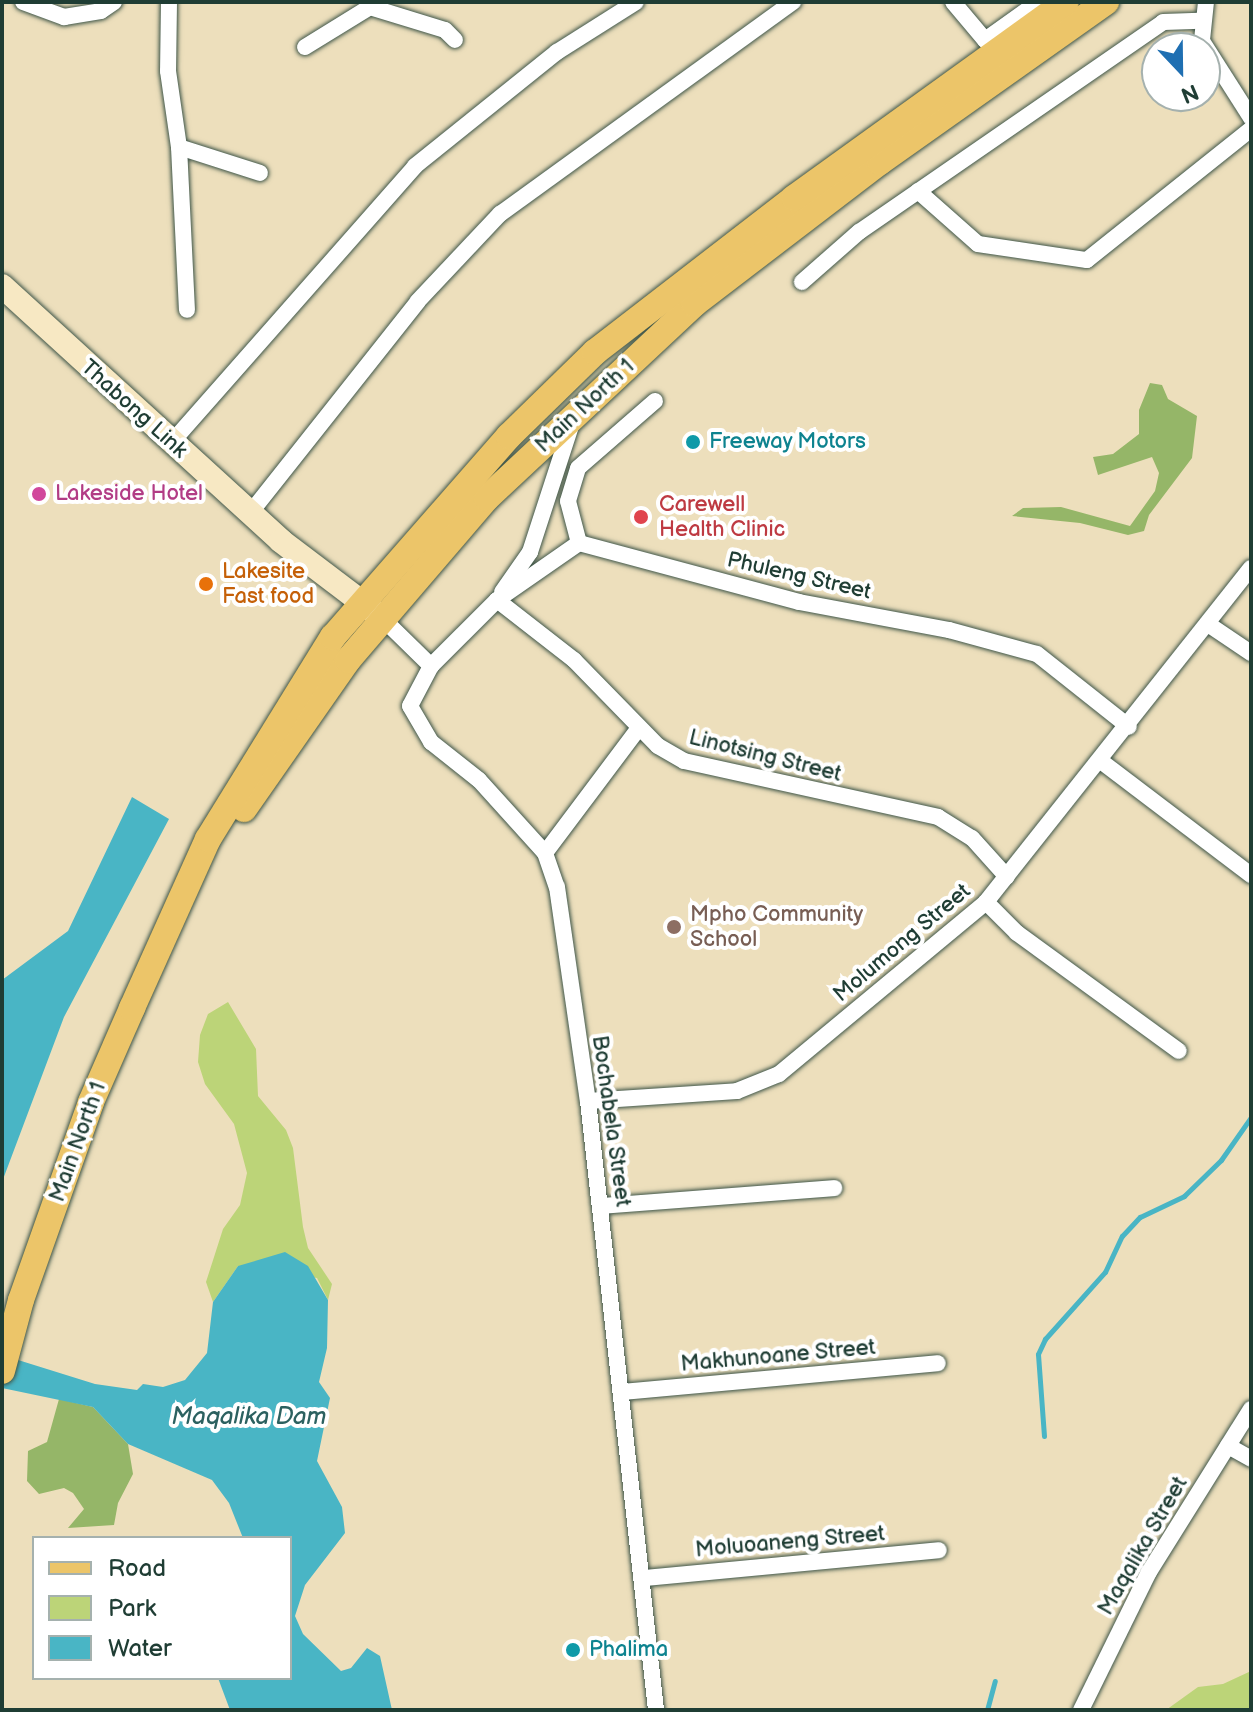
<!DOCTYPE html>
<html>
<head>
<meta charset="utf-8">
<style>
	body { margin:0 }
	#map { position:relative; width:1253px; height:1712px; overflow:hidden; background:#eddfbc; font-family:"Balsamiq Sans",sans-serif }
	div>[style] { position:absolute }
	.green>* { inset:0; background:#bcd478 }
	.forest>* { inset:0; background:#95b668 }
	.water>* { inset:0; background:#49b5c5 }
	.stream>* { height:5px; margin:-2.5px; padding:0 2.5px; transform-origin:2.5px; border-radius:2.5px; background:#49b5c5 }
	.roads { filter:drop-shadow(0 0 2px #3e5548) drop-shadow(0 0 2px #3e5548) }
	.minor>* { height:16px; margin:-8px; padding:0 8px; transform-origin:8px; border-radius:8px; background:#fff }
	.secondary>* { height:24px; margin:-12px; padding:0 12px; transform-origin:12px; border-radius:12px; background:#f7e8c3 }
	.primary>* { height:26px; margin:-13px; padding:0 13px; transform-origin:13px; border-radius:13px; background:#ecc569 }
	.dots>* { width:22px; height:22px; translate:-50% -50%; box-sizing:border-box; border:4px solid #fff; border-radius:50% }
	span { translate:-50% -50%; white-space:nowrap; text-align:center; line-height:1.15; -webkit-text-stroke:8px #fff; paint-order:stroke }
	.street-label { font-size:22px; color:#1f3d34 }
	.culture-label { font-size:22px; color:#0d838f }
	.left { translate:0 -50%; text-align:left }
	.hotel-label { font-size:22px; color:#b23c85 }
	.health-label { font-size:22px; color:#be3a42 }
	.food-label { font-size:22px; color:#c56008 }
	.education-label { font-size:22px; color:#785e54 }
	.water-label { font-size:24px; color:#2c6160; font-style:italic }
	.frame { position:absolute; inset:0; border:4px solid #1f3d34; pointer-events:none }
	.legend { position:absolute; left:32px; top:1536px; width:260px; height:144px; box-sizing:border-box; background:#fff; border:2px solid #a5b1ae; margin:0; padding:10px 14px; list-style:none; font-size:24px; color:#1f3d34 }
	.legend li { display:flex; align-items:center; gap:16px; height:40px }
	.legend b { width:40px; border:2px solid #a5b1ae }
	.north { position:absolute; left:1141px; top:32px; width:80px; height:80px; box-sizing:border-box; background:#fff; border:2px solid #a5b1ae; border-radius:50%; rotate:158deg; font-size:22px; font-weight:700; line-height:32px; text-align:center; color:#1f3d34 }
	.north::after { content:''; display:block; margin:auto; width:28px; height:36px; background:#1f6fb2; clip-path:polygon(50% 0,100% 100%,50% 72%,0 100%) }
</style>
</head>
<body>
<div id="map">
	<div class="green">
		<i style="clip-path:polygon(228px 1002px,256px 1049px,258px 1096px,286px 1130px,293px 1148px,303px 1227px,308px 1248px,332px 1284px,328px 1300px,317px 1278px,238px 1266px,213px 1302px,206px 1282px,223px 1229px,240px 1205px,247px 1173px,234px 1124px,205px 1084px,198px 1062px,200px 1035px,208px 1014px)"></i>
		<i style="clip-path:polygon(1251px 1671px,1251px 1709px,1166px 1710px,1198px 1687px,1223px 1684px)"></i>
	</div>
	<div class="forest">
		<i style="clip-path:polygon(1150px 383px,1162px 385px,1168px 399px,1197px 416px,1192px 458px,1149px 515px,1144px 531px,1128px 535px,1080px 523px,1012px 516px,1023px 508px,1061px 507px,1130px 526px,1155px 491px,1159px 473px,1152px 457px,1098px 475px,1093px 457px,1113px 454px,1139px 434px,1139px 410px)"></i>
		<i style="clip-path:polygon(59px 1399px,93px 1407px,128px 1444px,133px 1474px,118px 1503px,114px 1525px,68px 1528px,84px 1509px,73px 1493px,64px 1488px,39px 1494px,27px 1481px,28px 1451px,47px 1442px)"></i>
	</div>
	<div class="water">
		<i style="clip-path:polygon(132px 797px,169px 819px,64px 1017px,2px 1182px,2px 980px,68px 931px)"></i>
		<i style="clip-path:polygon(285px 1252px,308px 1266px,328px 1300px,327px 1348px,319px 1382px,330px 1398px,317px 1461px,342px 1507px,345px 1533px,305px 1585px,295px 1616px,303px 1634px,341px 1671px,351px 1668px,367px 1648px,380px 1656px,392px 1710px,230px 1710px,218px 1678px,290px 1678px,290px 1538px,243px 1538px,229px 1503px,212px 1480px,128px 1444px,93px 1407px,2px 1388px,2px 1355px,95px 1384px,137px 1390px,143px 1384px,163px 1387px,185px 1380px,207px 1353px,213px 1302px,238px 1266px)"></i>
	</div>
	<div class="stream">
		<i style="left:1044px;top:1436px;width:82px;rotate:-94.2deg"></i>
		<i style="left:1038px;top:1354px;width:17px;rotate:-65deg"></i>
		<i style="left:1045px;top:1339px;width:90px;rotate:-48.2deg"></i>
		<i style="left:1105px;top:1272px;width:40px;rotate:-65deg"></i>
		<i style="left:1122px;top:1236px;width:26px;rotate:-47deg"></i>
		<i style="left:1140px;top:1217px;width:49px;rotate:-25.5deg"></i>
		<i style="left:1184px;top:1196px;width:52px;rotate:-44.2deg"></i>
		<i style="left:1221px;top:1160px;width:52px;rotate:-55.1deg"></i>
		<i style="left:987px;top:1710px;width:30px;rotate:-75deg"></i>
	</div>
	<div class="roads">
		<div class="minor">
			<i style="left:23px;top:2px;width:44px;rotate:20.1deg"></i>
			<i style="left:64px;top:17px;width:37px;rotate:-9deg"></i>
			<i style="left:101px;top:11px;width:16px;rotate:-35deg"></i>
			<i style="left:169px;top:2px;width:69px;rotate:90.8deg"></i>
			<i style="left:168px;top:71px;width:77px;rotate:81.8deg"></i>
			<i style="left:179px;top:147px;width:163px;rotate:87.2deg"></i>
			<i style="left:953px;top:2px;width:50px;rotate:49.9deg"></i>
			<i style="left:985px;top:40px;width:65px;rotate:-35.6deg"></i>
			<i style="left:1206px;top:2px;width:39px;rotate:96deg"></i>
			<i style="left:1202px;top:41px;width:91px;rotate:57.5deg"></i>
			<i style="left:305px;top:47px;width:76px;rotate:-31.6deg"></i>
			<i style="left:370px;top:7px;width:78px;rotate:17deg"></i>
			<i style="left:445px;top:30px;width:14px;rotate:45deg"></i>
			<i style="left:179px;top:147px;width:85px;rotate:17.8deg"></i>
			<i style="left:918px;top:191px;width:80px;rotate:41.5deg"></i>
			<i style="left:978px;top:244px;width:110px;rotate:8.4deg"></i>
			<i style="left:1087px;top:260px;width:210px;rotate:-38.6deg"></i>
			<i style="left:802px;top:282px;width:76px;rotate:-41.3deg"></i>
			<i style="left:859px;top:232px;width:369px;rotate:-34.6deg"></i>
			<i style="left:1163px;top:22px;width:37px;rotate:-2deg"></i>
			<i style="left:172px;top:442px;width:368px;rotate:-48.6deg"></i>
			<i style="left:415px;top:166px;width:182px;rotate:-38.8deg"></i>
			<i style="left:557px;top:52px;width:93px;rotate:-32.3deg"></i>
			<i style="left:251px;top:512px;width:269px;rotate:-51.6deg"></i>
			<i style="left:418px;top:301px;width:120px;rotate:-46.7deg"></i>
			<i style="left:500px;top:214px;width:362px;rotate:-35.9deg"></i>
			<i style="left:579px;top:543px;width:43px;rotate:-104.7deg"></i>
			<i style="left:568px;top:501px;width:34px;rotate:-73deg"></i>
			<i style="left:578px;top:468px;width:102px;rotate:-41deg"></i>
			<i style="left:502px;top:592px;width:49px;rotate:-55deg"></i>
			<i style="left:530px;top:552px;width:136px;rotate:-72deg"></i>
			<i style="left:497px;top:600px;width:98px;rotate:37.9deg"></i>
			<i style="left:574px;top:660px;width:120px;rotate:45.7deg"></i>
			<i style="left:658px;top:746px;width:30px;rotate:30deg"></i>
			<i style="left:684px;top:761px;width:260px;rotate:12.4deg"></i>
			<i style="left:938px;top:817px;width:40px;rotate:32deg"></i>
			<i style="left:972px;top:838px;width:52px;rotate:48.1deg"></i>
			<i style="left:382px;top:618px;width:69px;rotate:44.4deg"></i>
			<i style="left:431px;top:666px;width:45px;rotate:117.7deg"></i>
			<i style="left:410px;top:706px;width:42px;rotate:59.7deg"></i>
			<i style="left:431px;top:742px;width:61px;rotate:38.4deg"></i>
			<i style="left:479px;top:780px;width:98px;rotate:47.9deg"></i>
			<i style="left:545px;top:853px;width:36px;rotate:71deg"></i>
			<i style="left:557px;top:887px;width:216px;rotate:81.8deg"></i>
			<i style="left:588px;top:1101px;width:613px;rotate:83.63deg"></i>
			<i style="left:1208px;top:624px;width:52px;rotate:34deg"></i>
			<i style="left:431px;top:666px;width:93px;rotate:-45deg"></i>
			<i style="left:497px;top:600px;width:100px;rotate:-34.8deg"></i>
			<i style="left:579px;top:543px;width:228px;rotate:15deg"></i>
			<i style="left:799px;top:602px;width:153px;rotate:10.6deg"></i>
			<i style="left:949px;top:630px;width:91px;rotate:15.3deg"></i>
			<i style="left:1037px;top:654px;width:117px;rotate:38.4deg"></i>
			<i style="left:1102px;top:762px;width:187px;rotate:37.2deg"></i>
			<i style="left:545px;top:853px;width:156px;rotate:-53.1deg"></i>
			<i style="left:986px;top:902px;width:44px;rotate:45deg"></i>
			<i style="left:1017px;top:933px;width:200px;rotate:36.1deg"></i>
			<i style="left:588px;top:1101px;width:149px;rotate:-3.8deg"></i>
			<i style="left:737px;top:1091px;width:45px;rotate:-22deg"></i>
			<i style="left:779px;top:1074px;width:269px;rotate:-39.7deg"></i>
			<i style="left:986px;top:902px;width:426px;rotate:-51.6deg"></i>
			<i style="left:601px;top:1206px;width:234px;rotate:-4.4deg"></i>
			<i style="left:622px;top:1392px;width:317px;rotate:-5.2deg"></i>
			<i style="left:1228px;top:1446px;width:26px;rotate:29deg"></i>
			<i style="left:645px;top:1578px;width:295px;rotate:-5.4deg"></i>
			<i style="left:1081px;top:1710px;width:154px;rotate:-63.8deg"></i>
			<i style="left:1149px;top:1572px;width:192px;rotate:-58deg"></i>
		</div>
		<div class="secondary">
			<i style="left:2px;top:286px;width:378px;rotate:42.4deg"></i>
			<i style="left:281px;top:541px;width:121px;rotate:37.2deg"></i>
		</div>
		<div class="primary">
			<i style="left:244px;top:809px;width:182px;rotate:-55.1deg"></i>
			<i style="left:348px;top:660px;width:213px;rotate:-49.4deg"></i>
			<i style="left:487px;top:498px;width:284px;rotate:-43.1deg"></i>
			<i style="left:694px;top:304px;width:234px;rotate:-37.4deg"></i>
			<i style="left:880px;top:162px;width:277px;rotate:-35.3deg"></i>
			<i style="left:2px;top:1371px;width:73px;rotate:-75deg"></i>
			<i style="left:21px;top:1300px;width:210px;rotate:-70.5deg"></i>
			<i style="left:91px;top:1102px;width:103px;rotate:-66.4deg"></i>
			<i style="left:132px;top:1008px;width:185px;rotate:-65.8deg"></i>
			<i style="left:208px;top:839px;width:238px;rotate:-58.3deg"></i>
			<i style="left:333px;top:637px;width:267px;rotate:-48.8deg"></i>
			<i style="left:509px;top:436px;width:120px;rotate:-44.3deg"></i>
			<i style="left:595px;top:352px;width:252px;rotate:-37.7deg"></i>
			<i style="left:794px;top:198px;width:335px;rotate:-35.8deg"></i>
		</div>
	</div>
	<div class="dots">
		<i style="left:693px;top:442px;background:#0f9aa8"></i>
		<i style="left:39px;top:494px;background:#d1479c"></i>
		<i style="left:641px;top:517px;background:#e0444e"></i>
		<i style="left:206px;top:584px;background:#e8710a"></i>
		<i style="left:674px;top:927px;background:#8d6e63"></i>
		<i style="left:573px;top:1650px;background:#0f9aa8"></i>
	</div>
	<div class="street-label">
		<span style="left:585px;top:406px;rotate:-43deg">Main North 1</span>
		<span style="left:134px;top:409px;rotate:42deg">Thabong Link</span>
		<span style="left:799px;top:576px;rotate:13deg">Phuleng Street</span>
		<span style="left:765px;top:756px;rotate:14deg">Linotsing Street</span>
		<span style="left:902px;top:943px;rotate:-40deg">Molumong Street</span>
		<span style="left:611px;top:1121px;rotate:82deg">Bochabela Street</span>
		<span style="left:78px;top:1142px;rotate:-70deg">Main North 1</span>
		<span style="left:778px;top:1356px;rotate:-5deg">Makhunoane Street</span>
		<span style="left:790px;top:1542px;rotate:-5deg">Moluoaneng Street</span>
		<span style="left:1143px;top:1546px;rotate:-60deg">Maqalika Street</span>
	</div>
	<div class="culture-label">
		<span class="left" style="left:709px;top:442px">Freeway Motors</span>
		<span class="left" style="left:589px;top:1650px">Phalima</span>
	</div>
	<div class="hotel-label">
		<span class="left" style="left:55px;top:494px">Lakeside Hotel</span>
	</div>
	<div class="health-label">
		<span class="left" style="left:659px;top:517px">Carewell<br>Health Clinic</span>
	</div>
	<div class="food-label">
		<span class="left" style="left:222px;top:584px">Lakesite<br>Fast food</span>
	</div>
	<div class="education-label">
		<span class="left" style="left:690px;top:927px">Mpho Community<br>School</span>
	</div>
	<div class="water-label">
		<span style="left:249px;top:1417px">Maqalika Dam</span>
	</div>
	<div class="frame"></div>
	<ul class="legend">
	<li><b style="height:10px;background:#ecc569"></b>Road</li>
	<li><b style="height:22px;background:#bcd478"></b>Park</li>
	<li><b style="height:22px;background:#49b5c5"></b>Water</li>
	</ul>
	<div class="north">N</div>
</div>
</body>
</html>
